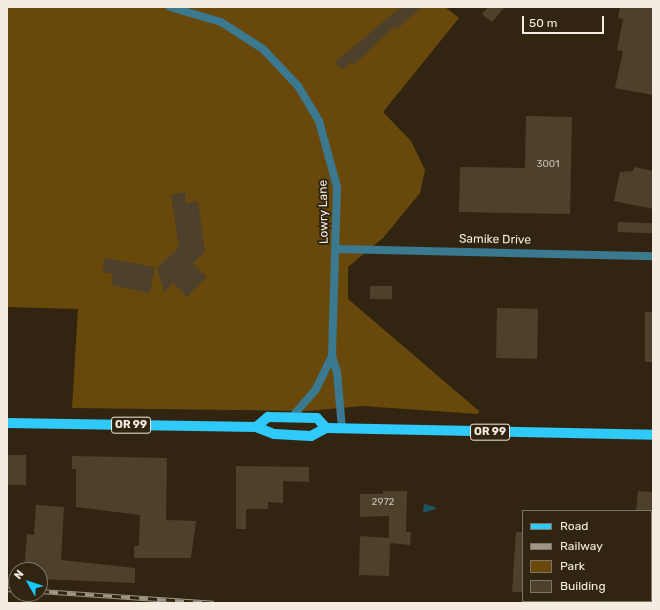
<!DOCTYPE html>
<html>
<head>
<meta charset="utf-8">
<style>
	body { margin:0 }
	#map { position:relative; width:660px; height:610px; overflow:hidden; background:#312511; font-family:Rubik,sans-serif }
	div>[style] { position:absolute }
	.green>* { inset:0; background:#68490b }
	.water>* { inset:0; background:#1f5263 }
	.building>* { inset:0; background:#4e412c; transform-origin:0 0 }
	.street>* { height:8px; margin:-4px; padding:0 4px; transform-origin:4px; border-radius:4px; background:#3a798f }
	.primary>* { height:10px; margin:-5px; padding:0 5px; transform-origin:5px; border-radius:5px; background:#2fcaf9 }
	.rail>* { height:4.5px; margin-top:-2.25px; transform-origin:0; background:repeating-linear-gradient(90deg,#312511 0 9px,#a09687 0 18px); box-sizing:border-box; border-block:1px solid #a09687 }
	span { translate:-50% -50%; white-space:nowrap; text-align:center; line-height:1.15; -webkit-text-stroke:4px #312511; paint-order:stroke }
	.number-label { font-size:10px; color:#cac1b3 }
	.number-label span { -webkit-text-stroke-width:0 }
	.shield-label span { padding:1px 3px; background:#312511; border:1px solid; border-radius:3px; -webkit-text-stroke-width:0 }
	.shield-label { font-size:11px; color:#f4ece0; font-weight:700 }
	.street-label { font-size:12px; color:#f4ece0 }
	.frame { position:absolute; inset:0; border:8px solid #f4ece0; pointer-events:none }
	.legend { position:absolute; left:522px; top:510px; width:130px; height:92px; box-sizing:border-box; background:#312511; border:1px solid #7f7564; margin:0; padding:5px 7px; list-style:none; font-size:12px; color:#f4ece0 }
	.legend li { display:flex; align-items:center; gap:8px; height:20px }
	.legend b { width:20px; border:1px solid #7f7564 }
	.north { position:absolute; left:8px; top:562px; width:40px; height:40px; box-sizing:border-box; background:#312511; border:1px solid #7f7564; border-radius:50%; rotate:309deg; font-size:11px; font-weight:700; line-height:16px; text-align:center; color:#f4ece0 }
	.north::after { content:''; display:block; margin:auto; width:14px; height:18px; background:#13cafb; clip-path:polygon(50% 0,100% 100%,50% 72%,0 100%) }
	.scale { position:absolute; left:522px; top:16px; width:82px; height:18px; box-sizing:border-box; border:2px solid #f4ece0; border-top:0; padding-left:5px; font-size:12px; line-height:14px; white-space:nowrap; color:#f4ece0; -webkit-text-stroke:3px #312511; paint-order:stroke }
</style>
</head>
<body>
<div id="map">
	<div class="green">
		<i style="clip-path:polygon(7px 7px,445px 7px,459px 18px,383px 112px,411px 141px,425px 170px,420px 193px,383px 238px,348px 267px,348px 299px,479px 411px,478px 414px,362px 406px,308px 411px,72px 408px,78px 309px,7px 307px)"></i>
	</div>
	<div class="water">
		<i style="clip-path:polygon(424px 504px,435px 507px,436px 509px,423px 513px)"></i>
	</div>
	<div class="building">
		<i style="clip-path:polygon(401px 7px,423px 7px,397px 29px,395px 26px,354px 65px,351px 62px,342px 70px,335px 62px)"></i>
		<i style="clip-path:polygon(488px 7px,505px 7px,492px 22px,482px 14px)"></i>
		<i style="clip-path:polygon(620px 7px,653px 7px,653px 95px,615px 88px,623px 51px,617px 50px,623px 19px,618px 18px)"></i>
		<i style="clip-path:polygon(526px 116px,572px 117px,570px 214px,459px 212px,460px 167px,525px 168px)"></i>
		<i style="clip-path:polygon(634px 167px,653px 171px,653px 209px,614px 201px,620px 172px,633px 171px)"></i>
		<i style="clip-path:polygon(185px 192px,186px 203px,198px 201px,205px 252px,193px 263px,207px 277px,187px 297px,173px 283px,164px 292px,157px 268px,179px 247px,171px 195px)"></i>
		<i style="left:618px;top:222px;width:35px;height:10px;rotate:2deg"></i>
		<i style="clip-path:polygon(105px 258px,155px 267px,150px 293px,111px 285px,113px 274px,102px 272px)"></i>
		<i style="left:370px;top:286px;width:22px;height:13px"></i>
		<i style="left:497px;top:308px;width:41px;height:50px;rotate:1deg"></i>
		<i style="left:645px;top:312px;width:8px;height:50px"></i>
		<i style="left:7px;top:455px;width:19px;height:30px"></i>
		<i style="clip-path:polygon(72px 456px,167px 458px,166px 520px,196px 521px,191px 558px,134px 558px,134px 546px,139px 546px,140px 515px,76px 507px,76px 469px,72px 469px)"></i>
		<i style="clip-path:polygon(236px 466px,309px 467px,309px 482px,283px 481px,283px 503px,268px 502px,268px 509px,246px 509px,246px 529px,236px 529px)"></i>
		<i style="clip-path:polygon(383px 491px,407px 491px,406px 532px,411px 532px,410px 545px,390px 543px,389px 576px,359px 575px,360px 536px,389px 538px,389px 516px,360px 517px,360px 494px,383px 494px)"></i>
		<i style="clip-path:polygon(638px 491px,653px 492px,653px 511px,636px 511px)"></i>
		<i style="clip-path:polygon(36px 505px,64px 507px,61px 560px,135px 568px,135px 583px,40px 579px,40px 570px,24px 570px,27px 534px,34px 535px)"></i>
		<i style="clip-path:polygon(516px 532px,523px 532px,523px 592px,512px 592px)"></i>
	</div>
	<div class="street">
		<i style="left:170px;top:7px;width:53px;rotate:16.4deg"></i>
		<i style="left:221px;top:22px;width:50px;rotate:32.7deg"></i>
		<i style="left:263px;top:49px;width:51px;rotate:46.6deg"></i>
		<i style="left:298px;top:86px;width:41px;rotate:59deg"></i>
		<i style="left:319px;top:121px;width:68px;rotate:74.7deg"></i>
		<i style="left:337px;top:187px;width:169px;rotate:91.7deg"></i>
		<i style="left:332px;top:356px;width:17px;rotate:73deg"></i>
		<i style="left:337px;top:372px;width:56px;rotate:84.9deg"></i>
		<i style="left:337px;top:249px;width:316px;rotate:1.3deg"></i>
		<i style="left:291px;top:418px;width:38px;rotate:-49deg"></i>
		<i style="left:316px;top:389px;width:37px;rotate:-64deg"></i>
	</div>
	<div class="primary">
		<i style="left:7px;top:423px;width:249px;rotate:0.9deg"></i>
		<i style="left:256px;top:427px;width:19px;rotate:21deg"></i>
		<i style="left:274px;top:434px;width:37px;rotate:3deg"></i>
		<i style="left:311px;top:436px;width:17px;rotate:-28deg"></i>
		<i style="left:326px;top:428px;width:327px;rotate:1.2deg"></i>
		<i style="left:256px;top:427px;width:16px;rotate:-40deg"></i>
		<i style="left:268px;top:417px;width:49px;rotate:1.2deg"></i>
		<i style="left:317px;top:418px;width:13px;rotate:48deg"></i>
	</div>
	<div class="rail">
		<i style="left:7px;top:589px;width:9px;rotate:6deg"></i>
		<i style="left:40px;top:591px;width:174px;rotate:3.9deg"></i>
	</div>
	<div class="number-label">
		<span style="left:548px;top:165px">3001</span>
		<span style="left:383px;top:503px">2972</span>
	</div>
	<div class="shield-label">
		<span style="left:131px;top:425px">OR 99</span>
		<span style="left:490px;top:432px">OR 99</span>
	</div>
	<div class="street-label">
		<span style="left:324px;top:212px;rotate:-91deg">Lowry Lane</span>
		<span style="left:495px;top:240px;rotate:1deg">Samike Drive</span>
	</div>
	<div class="frame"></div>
	<ul class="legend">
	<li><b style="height:5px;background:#2fcaf9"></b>Road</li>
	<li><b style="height:5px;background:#a09687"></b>Railway</li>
	<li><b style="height:11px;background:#68490b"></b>Park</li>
	<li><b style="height:11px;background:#4e412c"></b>Building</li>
	</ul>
	<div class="north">N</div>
	<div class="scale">50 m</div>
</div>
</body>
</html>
